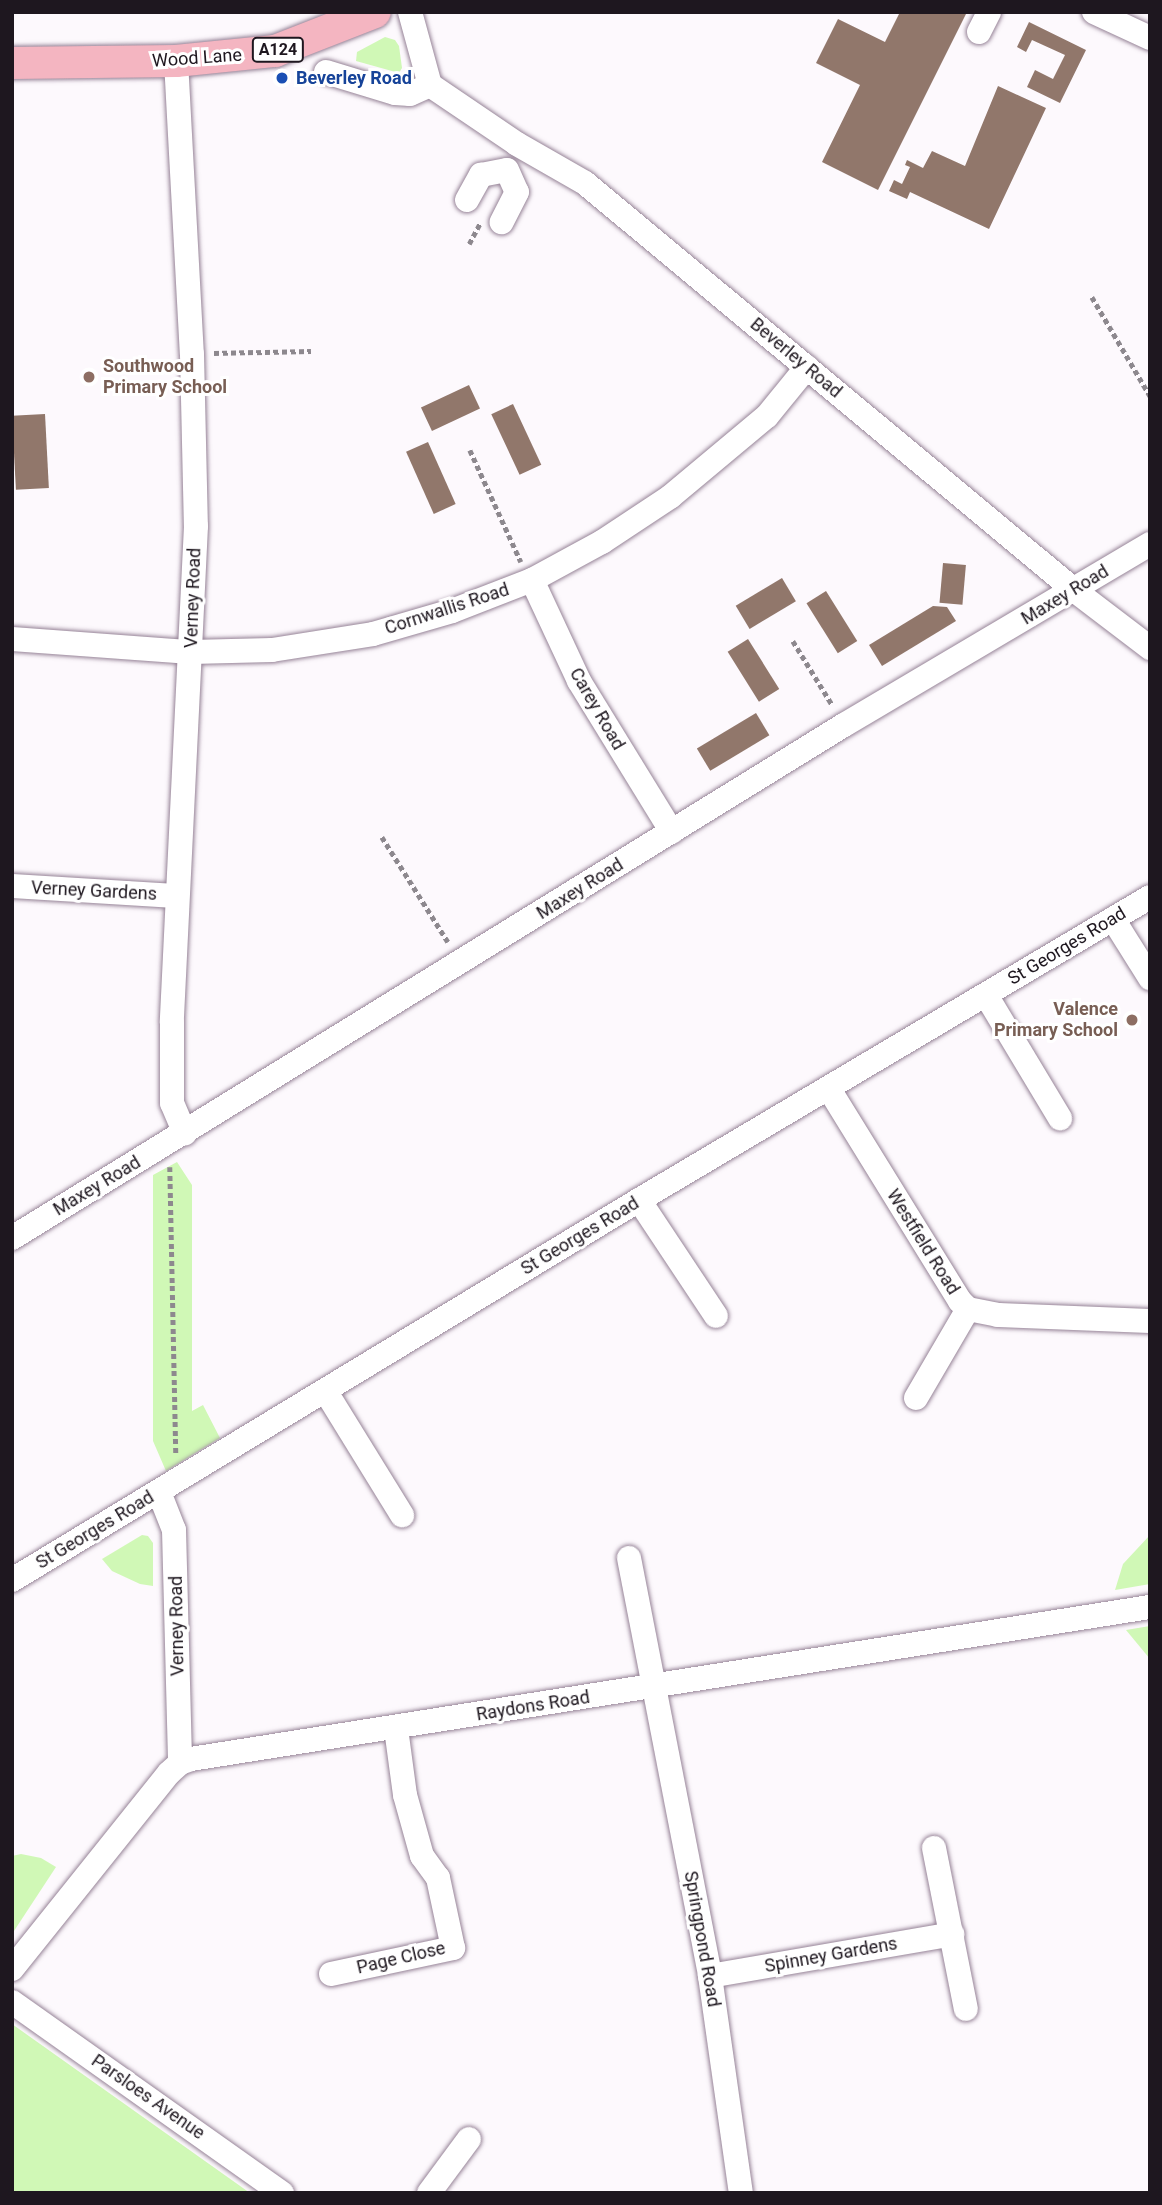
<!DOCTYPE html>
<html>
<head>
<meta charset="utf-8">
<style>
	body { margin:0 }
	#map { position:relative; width:1162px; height:2205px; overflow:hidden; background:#fdf9fd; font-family:Roboto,sans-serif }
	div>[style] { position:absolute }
	.green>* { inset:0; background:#d0f8b6 }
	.building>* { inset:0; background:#91776b; transform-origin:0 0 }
	.path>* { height:4.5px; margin-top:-2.25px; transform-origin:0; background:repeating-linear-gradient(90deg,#8d888e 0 5px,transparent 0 8.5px) }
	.roads { filter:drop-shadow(0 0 2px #968397) drop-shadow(0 0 2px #968397) }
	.minor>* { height:24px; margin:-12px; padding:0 12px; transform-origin:12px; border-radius:12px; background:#fff }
	.major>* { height:32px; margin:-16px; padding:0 16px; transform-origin:16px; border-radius:16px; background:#f4b5c1 }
	.dots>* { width:19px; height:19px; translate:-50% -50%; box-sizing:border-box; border:4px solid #fff; border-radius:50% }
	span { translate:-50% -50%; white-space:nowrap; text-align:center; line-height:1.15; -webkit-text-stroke:6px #fff; paint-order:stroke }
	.shield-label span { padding:2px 5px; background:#fff; border:2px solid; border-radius:5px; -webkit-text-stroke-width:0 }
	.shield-label { font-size:16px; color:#1e171f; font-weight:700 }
	.street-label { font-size:18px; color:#1e171f }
	.transit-label { font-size:18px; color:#164399; font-weight:700 }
	.left { translate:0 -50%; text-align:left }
	.education-label { font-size:18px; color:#785e54; font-weight:700 }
	.right { translate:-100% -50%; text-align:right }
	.frame { position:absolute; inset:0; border:14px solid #1e171f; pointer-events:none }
</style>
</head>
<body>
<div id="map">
	<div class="green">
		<i style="clip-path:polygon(385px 37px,395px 40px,399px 46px,402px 68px,399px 73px,356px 61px,357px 52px)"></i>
		<i style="clip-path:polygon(177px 1162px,192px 1185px,192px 1411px,203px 1405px,220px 1438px,166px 1471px,153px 1441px,153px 1175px)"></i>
		<i style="clip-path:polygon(142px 1535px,148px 1536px,153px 1543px,153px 1586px,140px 1584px,112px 1571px,102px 1559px)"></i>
		<i style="clip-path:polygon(1150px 1535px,1150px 1584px,1115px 1590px,1123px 1564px)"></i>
		<i style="clip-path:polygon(1150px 1626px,1150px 1659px,1126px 1630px)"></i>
		<i style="clip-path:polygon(21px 1854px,41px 1858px,56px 1867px,12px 1934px,12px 1856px)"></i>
		<i style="clip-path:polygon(12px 2024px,250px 2193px,12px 2193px)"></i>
	</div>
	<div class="building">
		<i style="clip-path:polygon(900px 12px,967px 12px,878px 190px,822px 162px,860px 85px,816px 63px,838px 19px,885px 42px)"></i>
		<i style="clip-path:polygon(1029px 22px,1086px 50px,1060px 103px,1027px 87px,1035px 70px,1053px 79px,1065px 55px,1032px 40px,1026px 52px,1017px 47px)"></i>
		<i style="clip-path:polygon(998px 86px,1046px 108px,989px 229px,910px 192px,907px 199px,889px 191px,894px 180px,902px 184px,910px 167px,905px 165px,907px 160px,923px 168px,932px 151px,965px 166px)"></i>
		<i style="left:469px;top:385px;width:26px;height:53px;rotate:65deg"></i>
		<i style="left:513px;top:404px;width:67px;height:24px;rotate:65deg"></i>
		<i style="left:45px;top:414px;width:74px;height:33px;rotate:87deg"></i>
		<i style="left:428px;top:442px;width:68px;height:24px;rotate:66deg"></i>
		<i style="left:943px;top:563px;width:23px;height:40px;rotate:5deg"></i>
		<i style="left:782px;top:578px;width:27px;height:54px;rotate:59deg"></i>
		<i style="left:826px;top:591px;width:59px;height:23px;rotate:58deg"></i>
		<i style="clip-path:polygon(933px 606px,947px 607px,956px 621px,882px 666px,869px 645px)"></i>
		<i style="left:748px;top:639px;width:59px;height:24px;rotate:58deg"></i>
		<i style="left:756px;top:713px;width:26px;height:69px;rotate:59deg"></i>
	</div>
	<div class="path">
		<i style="left:469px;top:244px;width:24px;rotate:-62deg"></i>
		<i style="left:1092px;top:297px;width:115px;rotate:59.6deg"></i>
		<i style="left:214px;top:353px;width:97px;rotate:-1.2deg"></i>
		<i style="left:470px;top:450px;width:123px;rotate:65.5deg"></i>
		<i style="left:793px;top:641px;width:76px;rotate:58.4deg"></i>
		<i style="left:382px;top:837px;width:124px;rotate:57.8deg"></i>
		<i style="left:170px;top:1167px;width:288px;rotate:88.8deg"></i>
	</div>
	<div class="roads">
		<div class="minor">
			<i style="left:410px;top:12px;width:76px;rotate:74.7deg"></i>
			<i style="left:430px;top:85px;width:105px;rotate:34.1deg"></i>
			<i style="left:517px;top:144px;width:78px;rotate:29.8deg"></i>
			<i style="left:585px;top:183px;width:636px;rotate:39.77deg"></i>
			<i style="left:1074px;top:590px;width:96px;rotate:37.3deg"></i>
			<i style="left:1094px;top:12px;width:62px;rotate:24.9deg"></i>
			<i style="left:979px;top:32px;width:22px;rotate:-63deg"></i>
			<i style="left:176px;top:61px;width:293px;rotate:86.9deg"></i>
			<i style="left:192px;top:354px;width:172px;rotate:88.7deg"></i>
			<i style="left:196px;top:526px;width:497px;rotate:92.8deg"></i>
			<i style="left:172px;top:1022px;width:81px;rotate:90deg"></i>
			<i style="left:172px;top:1103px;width:33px;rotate:67deg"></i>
			<i style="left:326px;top:72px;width:72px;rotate:16.9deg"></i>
			<i style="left:395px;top:93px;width:15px;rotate:4deg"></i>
			<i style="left:410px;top:94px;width:22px;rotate:-24deg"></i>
			<i style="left:467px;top:200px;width:29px;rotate:-61deg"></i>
			<i style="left:481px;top:175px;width:26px;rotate:-11deg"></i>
			<i style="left:507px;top:170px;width:24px;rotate:66deg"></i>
			<i style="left:517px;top:192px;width:34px;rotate:117deg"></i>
			<i style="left:532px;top:580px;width:111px;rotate:65deg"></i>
			<i style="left:579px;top:681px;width:177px;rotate:58.4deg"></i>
			<i style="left:12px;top:639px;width:179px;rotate:4.2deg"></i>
			<i style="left:191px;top:652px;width:81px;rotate:-1.4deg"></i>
			<i style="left:272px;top:650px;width:102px;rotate:-9deg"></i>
			<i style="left:373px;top:634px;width:82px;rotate:-16.2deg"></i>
			<i style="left:452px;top:611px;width:86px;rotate:-21.2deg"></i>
			<i style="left:532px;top:580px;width:80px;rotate:-28.5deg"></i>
			<i style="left:602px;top:542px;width:82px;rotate:-33.5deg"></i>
			<i style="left:670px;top:497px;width:126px;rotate:-39.9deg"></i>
			<i style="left:767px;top:416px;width:63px;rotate:-50.8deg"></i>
			<i style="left:12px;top:886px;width:164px;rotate:3.5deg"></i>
			<i style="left:1113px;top:919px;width:70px;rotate:57.9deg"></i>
			<i style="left:986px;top:995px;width:144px;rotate:59deg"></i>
			<i style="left:829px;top:1089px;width:249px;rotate:58.3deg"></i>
			<i style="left:960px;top:1301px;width:11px;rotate:45deg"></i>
			<i style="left:968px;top:1309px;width:31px;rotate:11deg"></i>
			<i style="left:998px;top:1315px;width:152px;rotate:2.3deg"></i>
			<i style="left:639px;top:1200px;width:139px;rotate:56.4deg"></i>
			<i style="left:12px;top:1238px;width:977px;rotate:-31.66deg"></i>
			<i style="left:844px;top:725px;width:356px;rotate:-30.6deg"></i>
			<i style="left:326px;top:1392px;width:145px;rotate:58.3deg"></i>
			<i style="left:916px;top:1398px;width:103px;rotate:-59.7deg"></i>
			<i style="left:159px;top:1492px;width:41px;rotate:68.5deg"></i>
			<i style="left:174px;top:1530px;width:233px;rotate:88.5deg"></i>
			<i style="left:629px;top:1558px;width:426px;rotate:79deg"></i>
			<i style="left:710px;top:1976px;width:219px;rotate:81.9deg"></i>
			<i style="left:12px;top:1580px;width:733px;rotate:-31.22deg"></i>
			<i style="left:639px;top:1200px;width:594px;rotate:-30.67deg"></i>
			<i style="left:934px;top:1848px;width:164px;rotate:78.8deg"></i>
			<i style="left:12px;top:1969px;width:251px;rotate:-51.3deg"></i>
			<i style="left:169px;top:1773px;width:15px;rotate:-42deg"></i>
			<i style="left:180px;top:1763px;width:12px;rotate:-20deg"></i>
			<i style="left:191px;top:1759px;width:971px;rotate:-9.01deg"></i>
			<i style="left:331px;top:1974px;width:125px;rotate:-12deg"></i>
			<i style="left:453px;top:1948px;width:72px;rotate:-102.1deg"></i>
			<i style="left:438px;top:1878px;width:27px;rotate:-126deg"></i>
			<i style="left:422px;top:1856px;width:63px;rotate:-105.6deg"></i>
			<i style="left:405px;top:1795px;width:68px;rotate:-97.7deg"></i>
			<i style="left:710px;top:1976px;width:246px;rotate:-9.8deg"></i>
			<i style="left:12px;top:2002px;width:331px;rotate:35.3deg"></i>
			<i style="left:429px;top:2193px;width:67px;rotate:-53.5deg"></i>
		</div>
		<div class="major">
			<i style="left:12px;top:63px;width:164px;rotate:-0.7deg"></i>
			<i style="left:176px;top:61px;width:100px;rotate:-5.8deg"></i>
			<i style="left:275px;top:51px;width:107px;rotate:-21.3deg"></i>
		</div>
	</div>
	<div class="dots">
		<i style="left:282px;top:78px;background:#1a4fb4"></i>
		<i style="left:89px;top:377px;background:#8d6e63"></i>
		<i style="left:1132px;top:1020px;background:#8d6e63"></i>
	</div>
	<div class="shield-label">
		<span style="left:278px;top:50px">A124</span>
	</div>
	<div class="street-label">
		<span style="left:197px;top:58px;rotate:-4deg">Wood Lane</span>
		<span style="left:796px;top:358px;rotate:40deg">Beverley Road</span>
		<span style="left:1065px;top:595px;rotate:-31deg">Maxey Road</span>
		<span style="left:193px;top:598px;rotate:-88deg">Verney Road</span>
		<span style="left:447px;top:609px;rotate:-18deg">Cornwallis Road</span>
		<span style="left:597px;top:709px;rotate:60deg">Carey Road</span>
		<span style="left:580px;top:889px;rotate:-32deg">Maxey Road</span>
		<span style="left:94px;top:891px;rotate:3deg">Verney Gardens</span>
		<span style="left:1067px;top:946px;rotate:-31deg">St Georges Road</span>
		<span style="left:97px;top:1186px;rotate:-31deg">Maxey Road</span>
		<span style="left:580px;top:1236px;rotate:-31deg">St Georges Road</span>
		<span style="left:923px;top:1242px;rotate:58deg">Westfield Road</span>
		<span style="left:95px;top:1530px;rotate:-31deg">St Georges Road</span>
		<span style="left:177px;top:1626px;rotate:-91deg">Verney Road</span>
		<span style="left:533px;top:1706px;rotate:-9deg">Raydons Road</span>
		<span style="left:702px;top:1939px;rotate:80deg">Springpond Road</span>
		<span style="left:831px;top:1955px;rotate:-10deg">Spinney Gardens</span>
		<span style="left:401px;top:1958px;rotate:-13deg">Page Close</span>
		<span style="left:148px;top:2097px;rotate:35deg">Parsloes Avenue</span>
	</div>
	<div class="transit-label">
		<span class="left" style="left:296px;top:78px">Beverley Road</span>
	</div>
	<div class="education-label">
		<span class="left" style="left:103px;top:377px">Southwood<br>Primary School</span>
		<span class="right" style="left:1118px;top:1020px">Valence<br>Primary School</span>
	</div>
	<div class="frame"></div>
</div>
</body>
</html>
